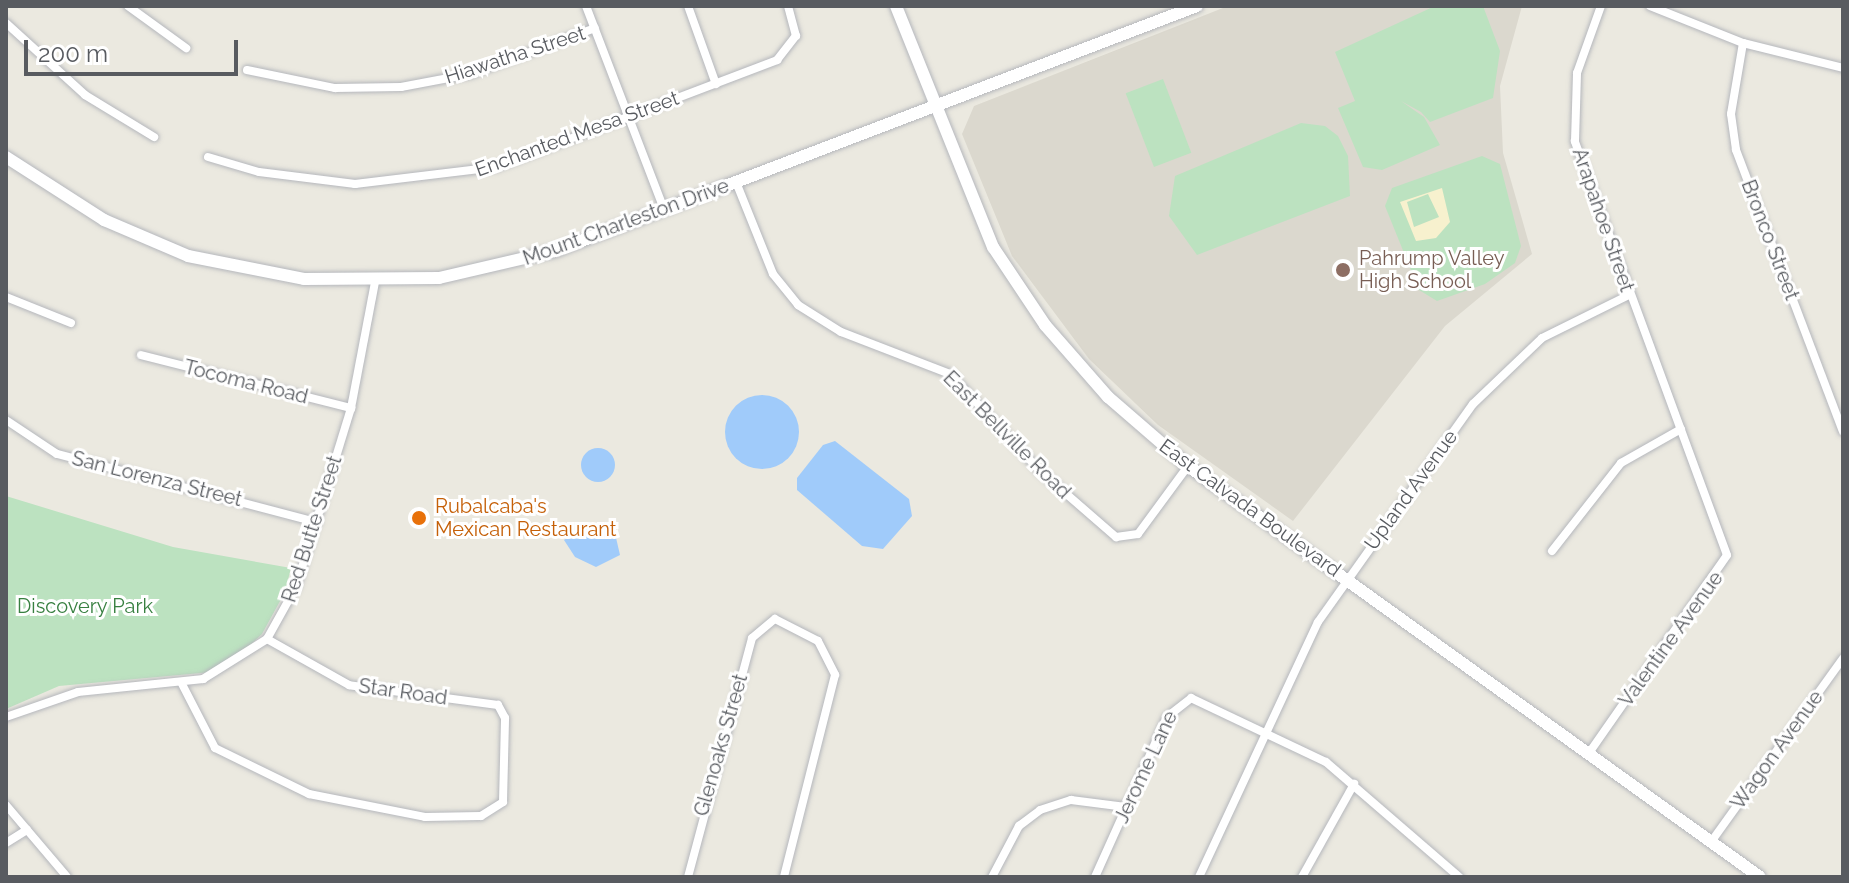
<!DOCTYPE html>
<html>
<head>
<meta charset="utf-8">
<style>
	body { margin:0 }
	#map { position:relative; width:1849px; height:883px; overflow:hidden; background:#ebe9e0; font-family:Raleway,sans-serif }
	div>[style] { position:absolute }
	.education>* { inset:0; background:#dbd8ce }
	.green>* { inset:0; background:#bce2c0; transform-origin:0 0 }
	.sand>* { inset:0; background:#f7f1ce }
	.water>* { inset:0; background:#a0cbfa }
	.round { border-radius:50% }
	.roads { filter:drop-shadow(0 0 2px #b5b7bc) drop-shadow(0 0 2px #b5b7bc) }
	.street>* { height:8px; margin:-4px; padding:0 4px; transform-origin:4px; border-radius:4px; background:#fff }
	.secondary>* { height:12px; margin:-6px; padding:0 6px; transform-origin:6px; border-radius:6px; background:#fff }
	.dots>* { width:22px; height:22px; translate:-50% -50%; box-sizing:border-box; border:4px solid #fff; border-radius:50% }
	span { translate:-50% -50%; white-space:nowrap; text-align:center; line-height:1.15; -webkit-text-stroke:6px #fff; paint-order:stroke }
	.street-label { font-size:20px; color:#585b60 }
	.education-label { font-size:20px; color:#785e54 }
	.left { translate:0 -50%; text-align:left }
	.food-label { font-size:20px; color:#c56008 }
	.park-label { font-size:20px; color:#388041 }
	.frame { position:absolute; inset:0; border:8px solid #585b60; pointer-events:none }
	.scale { position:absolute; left:24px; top:40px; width:214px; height:36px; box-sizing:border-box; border:4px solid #585b60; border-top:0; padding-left:10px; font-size:24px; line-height:28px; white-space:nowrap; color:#585b60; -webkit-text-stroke:6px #fff; paint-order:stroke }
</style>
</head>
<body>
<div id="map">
	<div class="education">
		<i style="clip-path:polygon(1228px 6px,1522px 6px,1500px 86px,1503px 153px,1532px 254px,1445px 326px,1293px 521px,1158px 425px,1089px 359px,1012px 256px,962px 134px,974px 106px)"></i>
	</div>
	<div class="green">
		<i style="clip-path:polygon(1435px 6px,1483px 6px,1500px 51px,1493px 98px,1430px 122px,1421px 112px,1401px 101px,1424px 117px,1440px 145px,1382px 170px,1363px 167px,1338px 108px,1355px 101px,1335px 52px)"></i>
		<i style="left:1163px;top:79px;width:79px;height:40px;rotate:69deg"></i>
		<i style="clip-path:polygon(1301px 123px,1325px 126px,1338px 136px,1348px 156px,1350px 196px,1197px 255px,1169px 216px,1175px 176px)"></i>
		<i style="clip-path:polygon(1482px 156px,1500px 164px,1521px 246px,1515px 263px,1485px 284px,1437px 301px,1419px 290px,1385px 206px,1392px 188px)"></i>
		<i style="clip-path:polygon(6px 496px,173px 547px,291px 568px,285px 592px,262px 634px,223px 671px,59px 686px,6px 709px)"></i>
	</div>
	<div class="sand">
		<i style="clip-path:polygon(evenodd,1442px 188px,1450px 222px,1436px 238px,1416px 241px,1400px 202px,1442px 188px,1428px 194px,1439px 217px,1414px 227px,1407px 202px,1428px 194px)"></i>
	</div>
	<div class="water">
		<i class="round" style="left:725px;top:395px;width:74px;height:74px"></i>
		<i style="clip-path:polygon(835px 441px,909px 499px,912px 516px,883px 549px,862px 546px,797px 490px,797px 478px,823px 445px)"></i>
		<i class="round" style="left:581px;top:448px;width:34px;height:34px"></i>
		<i style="clip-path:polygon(581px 528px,614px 529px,620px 555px,596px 567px,575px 557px,564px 540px)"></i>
	</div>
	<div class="roads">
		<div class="street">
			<i style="left:128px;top:6px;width:72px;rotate:35.9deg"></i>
			<i style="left:586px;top:6px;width:217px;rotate:69deg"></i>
			<i style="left:688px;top:6px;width:83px;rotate:70.3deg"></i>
			<i style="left:1650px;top:6px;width:100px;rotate:21.7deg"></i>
			<i style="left:1743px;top:43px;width:103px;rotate:14deg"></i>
			<i style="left:6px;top:23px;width:107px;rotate:42.3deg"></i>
			<i style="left:85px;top:95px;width:81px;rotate:31.3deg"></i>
			<i style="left:1743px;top:43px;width:72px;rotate:99.6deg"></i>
			<i style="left:1731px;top:114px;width:36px;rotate:82deg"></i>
			<i style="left:1736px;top:150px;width:301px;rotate:69.2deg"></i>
			<i style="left:247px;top:70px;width:90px;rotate:11.6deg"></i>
			<i style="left:335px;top:88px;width:66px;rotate:-0.9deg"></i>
			<i style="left:401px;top:87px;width:70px;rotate:-10.7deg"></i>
			<i style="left:470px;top:74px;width:133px;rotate:-20.2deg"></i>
			<i style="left:208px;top:157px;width:53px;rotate:16.4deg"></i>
			<i style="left:259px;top:172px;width:97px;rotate:7.1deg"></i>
			<i style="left:355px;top:184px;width:142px;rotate:-6.9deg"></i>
			<i style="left:496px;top:167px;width:301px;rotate:-20.8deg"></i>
			<i style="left:777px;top:60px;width:31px;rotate:-52deg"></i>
			<i style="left:796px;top:36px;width:31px;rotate:-105deg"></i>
			<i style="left:736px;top:182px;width:99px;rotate:68.1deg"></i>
			<i style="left:773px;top:274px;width:40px;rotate:51deg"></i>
			<i style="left:798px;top:305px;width:51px;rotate:32.1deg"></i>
			<i style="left:841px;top:332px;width:117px;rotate:21.1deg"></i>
			<i style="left:950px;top:374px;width:132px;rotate:47.1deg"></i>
			<i style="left:1040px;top:471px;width:101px;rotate:41deg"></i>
			<i style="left:1116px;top:537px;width:22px;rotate:-8deg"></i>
			<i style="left:1138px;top:534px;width:84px;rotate:-53.7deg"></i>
			<i style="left:6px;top:297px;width:70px;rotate:21.8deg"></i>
			<i style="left:141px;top:355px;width:217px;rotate:14.2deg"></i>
			<i style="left:6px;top:420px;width:61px;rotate:33.7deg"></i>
			<i style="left:57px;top:454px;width:269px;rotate:14.7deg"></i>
			<i style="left:1552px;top:551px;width:112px;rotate:-51.9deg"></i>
			<i style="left:1621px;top:463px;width:69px;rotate:-29.5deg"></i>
			<i style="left:182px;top:684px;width:72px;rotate:62.7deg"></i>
			<i style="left:215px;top:748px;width:105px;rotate:26.1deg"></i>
			<i style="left:309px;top:794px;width:118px;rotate:11.2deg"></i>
			<i style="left:425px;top:817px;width:56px;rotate:-1deg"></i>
			<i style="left:481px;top:816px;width:26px;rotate:-32deg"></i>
			<i style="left:503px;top:802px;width:84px;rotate:-88.6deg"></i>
			<i style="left:505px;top:718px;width:15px;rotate:-118deg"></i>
			<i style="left:498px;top:705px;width:150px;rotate:-172.4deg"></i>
			<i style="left:349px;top:685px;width:94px;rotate:-150.7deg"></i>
			<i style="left:6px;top:717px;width:76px;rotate:-19.1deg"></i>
			<i style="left:78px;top:692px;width:126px;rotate:-5.9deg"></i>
			<i style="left:203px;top:679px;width:75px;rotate:-32deg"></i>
			<i style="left:267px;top:639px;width:60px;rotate:-60.9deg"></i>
			<i style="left:296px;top:587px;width:187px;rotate:-72.9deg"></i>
			<i style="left:351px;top:408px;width:128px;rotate:-79.2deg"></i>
			<i style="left:1589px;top:753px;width:241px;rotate:-55.1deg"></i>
			<i style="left:1727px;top:555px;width:441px;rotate:-110.2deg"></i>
			<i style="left:1575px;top:141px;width:68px;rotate:-88.3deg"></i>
			<i style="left:1577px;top:73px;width:71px;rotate:-70.3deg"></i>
			<i style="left:6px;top:805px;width:94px;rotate:49.7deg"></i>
			<i style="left:1711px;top:842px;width:226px;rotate:-54.3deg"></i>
			<i style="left:6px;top:843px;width:25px;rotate:-32deg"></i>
			<i style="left:688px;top:877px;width:247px;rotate:-75deg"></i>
			<i style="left:752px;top:638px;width:30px;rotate:-40deg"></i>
			<i style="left:775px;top:619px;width:48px;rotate:27.1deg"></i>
			<i style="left:818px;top:641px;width:38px;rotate:63deg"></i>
			<i style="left:835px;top:675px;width:208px;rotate:104.2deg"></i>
			<i style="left:992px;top:877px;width:58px;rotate:-62.1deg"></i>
			<i style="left:1019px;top:826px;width:26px;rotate:-37deg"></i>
			<i style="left:1040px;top:810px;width:33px;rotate:-18deg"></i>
			<i style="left:1071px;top:800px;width:55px;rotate:7.3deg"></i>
			<i style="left:1095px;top:877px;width:175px;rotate:-65.8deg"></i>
			<i style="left:1167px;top:717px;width:31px;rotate:-38deg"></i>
			<i style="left:1191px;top:698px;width:149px;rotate:25.4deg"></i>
			<i style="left:1326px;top:762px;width:176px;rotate:40.8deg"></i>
			<i style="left:1199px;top:877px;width:281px;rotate:-65deg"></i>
			<i style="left:1318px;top:622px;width:267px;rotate:-54.6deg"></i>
			<i style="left:1473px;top:404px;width:95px;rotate:-43.7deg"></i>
			<i style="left:1542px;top:338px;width:97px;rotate:-26.3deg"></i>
			<i style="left:1302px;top:877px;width:107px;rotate:-60.8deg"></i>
		</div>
		<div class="secondary">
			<i style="left:896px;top:6px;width:260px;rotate:68.1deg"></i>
			<i style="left:993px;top:247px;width:94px;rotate:56.3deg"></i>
			<i style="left:1045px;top:325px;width:96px;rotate:48.8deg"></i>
			<i style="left:1108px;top:397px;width:106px;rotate:40.8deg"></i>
			<i style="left:1188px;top:466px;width:704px;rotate:35.7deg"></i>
			<i style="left:6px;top:157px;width:117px;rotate:32.7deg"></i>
			<i style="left:104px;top:220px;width:91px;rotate:23.2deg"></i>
			<i style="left:188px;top:256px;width:118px;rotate:11.2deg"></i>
			<i style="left:304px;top:279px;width:135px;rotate:-0.4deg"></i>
			<i style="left:439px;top:278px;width:119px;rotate:-13.1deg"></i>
			<i style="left:555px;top:251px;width:687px;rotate:-20.89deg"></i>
		</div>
	</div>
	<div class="dots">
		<i style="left:1343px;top:270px;background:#8d6e63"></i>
		<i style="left:419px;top:518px;background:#e8710a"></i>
	</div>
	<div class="street-label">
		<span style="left:515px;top:55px;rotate:-18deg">Hiawatha Street</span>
		<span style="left:577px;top:134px;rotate:-20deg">Enchanted Mesa Street</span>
		<span style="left:1603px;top:220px;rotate:71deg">Arapahoe Street</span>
		<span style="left:626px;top:222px;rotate:-20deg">Mount Charleston Drive</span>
		<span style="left:1770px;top:240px;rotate:69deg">Bronco Street</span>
		<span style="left:246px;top:382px;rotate:14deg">Tocoma Road</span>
		<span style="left:1007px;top:435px;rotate:45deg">East Bellville Road</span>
		<span style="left:157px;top:479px;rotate:14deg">San Lorenza Street</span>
		<span style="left:1411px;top:490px;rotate:-54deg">Upland Avenue</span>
		<span style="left:1250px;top:508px;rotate:36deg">East Calvada Boulevard</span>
		<span style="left:312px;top:529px;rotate:-72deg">Red Butte Street</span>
		<span style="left:1671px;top:639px;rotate:-54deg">Valentine Avenue</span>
		<span style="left:403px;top:692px;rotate:8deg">Star Road</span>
		<span style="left:721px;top:745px;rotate:-74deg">Glenoaks Street</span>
		<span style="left:1777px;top:750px;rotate:-54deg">Wagon Avenue</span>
		<span style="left:1146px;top:767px;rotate:-65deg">Jerome Lane</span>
	</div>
	<div class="education-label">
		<span class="left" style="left:1359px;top:270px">Pahrump Valley<br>High School</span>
	</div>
	<div class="food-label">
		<span class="left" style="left:435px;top:518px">Rubalcaba's<br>Mexican Restaurant</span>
	</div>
	<div class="park-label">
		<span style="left:85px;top:606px">Discovery Park</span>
	</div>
	<div class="frame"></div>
	<div class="scale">200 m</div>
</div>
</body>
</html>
